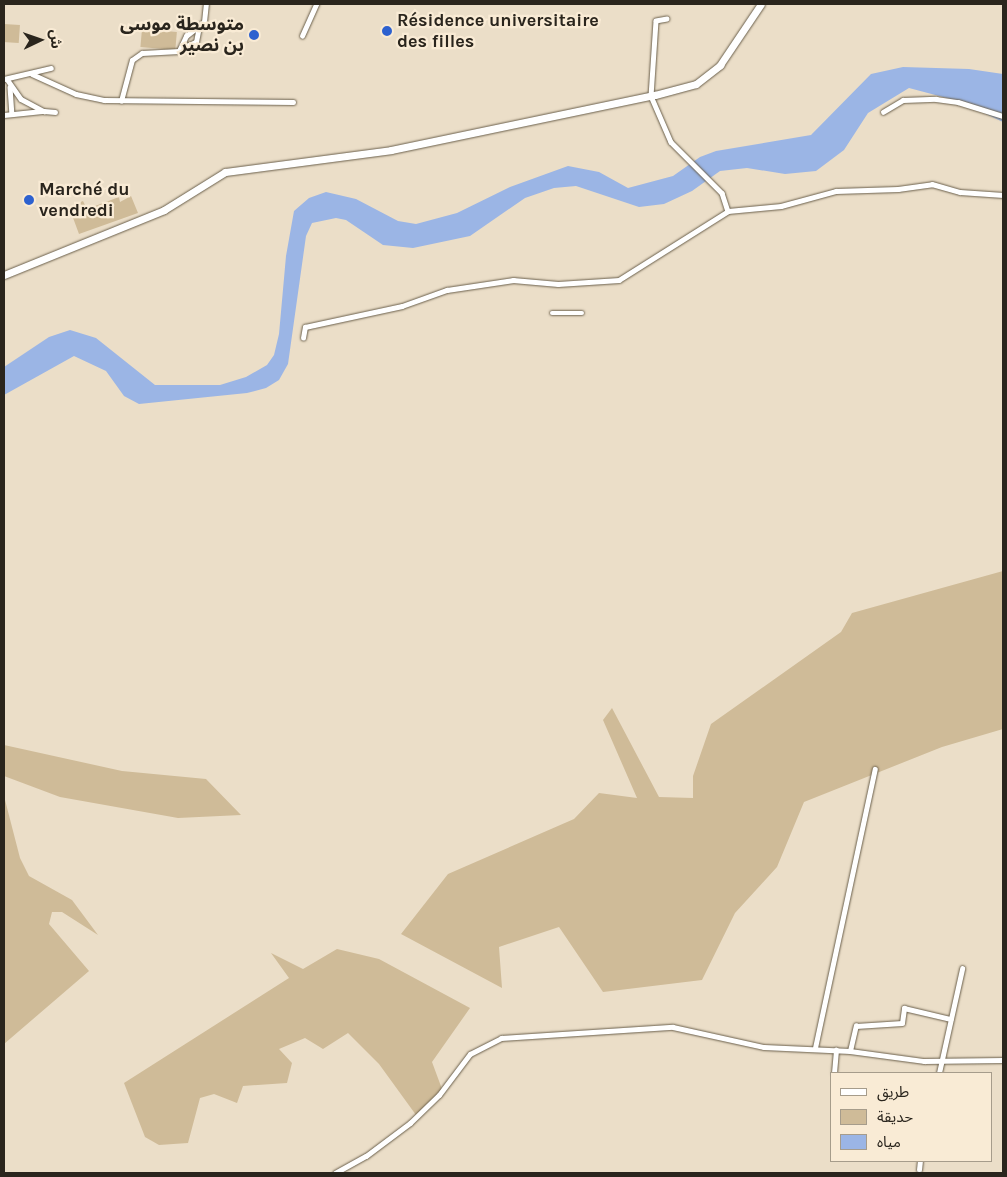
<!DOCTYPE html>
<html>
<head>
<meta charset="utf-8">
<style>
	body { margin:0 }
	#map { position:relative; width:1007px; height:1177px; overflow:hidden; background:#ebdec8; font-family:Karla,"Noto Sans Arabic",sans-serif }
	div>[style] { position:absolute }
	.green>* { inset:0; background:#cfbb98; transform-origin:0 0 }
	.water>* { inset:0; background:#9bb5e5 }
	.roads { filter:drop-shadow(0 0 1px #6a5f4b) drop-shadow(0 0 1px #6a5f4b) }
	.minor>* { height:4.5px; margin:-2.25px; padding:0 2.25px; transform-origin:2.25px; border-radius:2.25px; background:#fff }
	.secondary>* { height:7px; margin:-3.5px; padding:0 3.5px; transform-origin:3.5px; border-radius:3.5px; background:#fff }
	.dots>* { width:14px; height:14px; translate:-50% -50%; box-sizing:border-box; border:2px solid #f9ebd5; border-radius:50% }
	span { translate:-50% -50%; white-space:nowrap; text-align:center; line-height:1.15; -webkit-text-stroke:4.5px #f9ebd5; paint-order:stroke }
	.poi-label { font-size:18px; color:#2a251d; font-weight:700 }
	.left { translate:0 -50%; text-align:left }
	.right { translate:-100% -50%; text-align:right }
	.frame { position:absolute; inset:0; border:5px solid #2a251d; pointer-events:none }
	.legend { position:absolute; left:830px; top:1072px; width:162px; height:90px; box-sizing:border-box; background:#f9ebd5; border:1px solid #a69c8b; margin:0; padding:6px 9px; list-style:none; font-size:15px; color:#2a251d }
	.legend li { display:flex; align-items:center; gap:10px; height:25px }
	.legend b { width:25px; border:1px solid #a69c8b }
	.north { position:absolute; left:15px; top:15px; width:50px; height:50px; -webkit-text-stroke:4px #f9ebd5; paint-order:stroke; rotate:87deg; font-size:14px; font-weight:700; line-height:20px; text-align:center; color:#2a251d }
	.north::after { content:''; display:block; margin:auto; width:18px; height:22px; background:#2a251d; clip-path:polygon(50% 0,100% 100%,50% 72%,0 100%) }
</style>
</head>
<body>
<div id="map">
	<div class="green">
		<i style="left:4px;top:24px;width:16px;height:18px;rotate:4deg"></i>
		<i style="left:142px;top:29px;width:35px;height:18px;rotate:5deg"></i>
		<i style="clip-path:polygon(131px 196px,138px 213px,79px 234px,69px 207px,83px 201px,90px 215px,96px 211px,95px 206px,119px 197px,120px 202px)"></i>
		<i style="clip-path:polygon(1003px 571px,1003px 729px,942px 747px,804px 802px,777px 867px,735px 913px,702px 980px,603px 992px,559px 927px,499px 947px,502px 988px,401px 934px,448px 874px,574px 819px,599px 793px,637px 798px,603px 720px,612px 708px,659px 797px,693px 798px,693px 776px,711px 724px,841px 632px,852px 613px)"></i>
		<i style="clip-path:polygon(4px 745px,122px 771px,206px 779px,241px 815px,178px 818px,60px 797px,4px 776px)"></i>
		<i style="clip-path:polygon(4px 796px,20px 858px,29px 876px,72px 900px,98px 935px,62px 912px,52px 912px,49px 924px,89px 971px,4px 1044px)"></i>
		<i style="clip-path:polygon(337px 949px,379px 959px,470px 1008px,432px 1062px,442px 1089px,416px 1115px,379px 1064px,348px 1033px,323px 1049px,305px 1038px,279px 1049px,292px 1063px,287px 1083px,243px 1086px,237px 1103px,214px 1094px,200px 1098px,188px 1143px,159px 1145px,145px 1137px,124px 1083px,289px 978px,271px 953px,303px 969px)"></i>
	</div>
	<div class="water">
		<i style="clip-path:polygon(903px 67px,969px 69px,1003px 74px,1003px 122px,958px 101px,909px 88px,868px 113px,844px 150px,816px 171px,785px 174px,747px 168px,720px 171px,692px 191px,664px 204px,639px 207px,576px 186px,554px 188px,525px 198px,470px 236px,413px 248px,383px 245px,346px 220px,336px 218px,312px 223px,306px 236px,288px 364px,279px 380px,266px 388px,247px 393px,139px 404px,124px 396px,106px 371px,74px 356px,4px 395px,4px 367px,49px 337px,70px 330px,96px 338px,155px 385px,220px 385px,246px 377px,267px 365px,274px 355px,279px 334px,286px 256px,294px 211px,309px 198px,326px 192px,356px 199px,398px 221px,416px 224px,457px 213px,510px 187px,568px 166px,599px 172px,628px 188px,673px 176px,700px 157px,716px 151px,811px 135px,871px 74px)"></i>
	</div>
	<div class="roads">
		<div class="minor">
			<i style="left:667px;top:19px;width:11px;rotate:170deg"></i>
			<i style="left:656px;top:21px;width:75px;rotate:93.8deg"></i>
			<i style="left:651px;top:96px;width:50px;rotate:66.5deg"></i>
			<i style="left:671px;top:142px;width:72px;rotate:45deg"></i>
			<i style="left:722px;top:193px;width:19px;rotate:72deg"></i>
			<i style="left:302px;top:36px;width:35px;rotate:-66deg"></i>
			<i style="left:180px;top:49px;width:17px;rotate:-24deg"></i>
			<i style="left:196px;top:42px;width:16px;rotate:-79deg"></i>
			<i style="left:32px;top:74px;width:48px;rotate:24.4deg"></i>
			<i style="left:76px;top:94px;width:29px;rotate:12deg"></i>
			<i style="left:104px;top:100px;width:189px;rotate:0.6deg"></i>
			<i style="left:4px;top:79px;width:48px;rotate:-13.2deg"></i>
			<i style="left:7px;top:79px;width:24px;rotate:55deg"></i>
			<i style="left:21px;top:99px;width:26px;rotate:28deg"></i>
			<i style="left:44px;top:111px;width:11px;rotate:5deg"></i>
			<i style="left:10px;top:87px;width:27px;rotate:86deg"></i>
			<i style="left:121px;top:101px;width:42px;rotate:-75deg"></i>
			<i style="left:132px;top:60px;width:12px;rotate:-35deg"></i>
			<i style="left:142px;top:53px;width:37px;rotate:-3deg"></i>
			<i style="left:179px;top:51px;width:17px;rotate:-65deg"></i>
			<i style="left:186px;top:36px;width:23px;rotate:-38deg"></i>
			<i style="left:204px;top:22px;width:18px;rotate:-84deg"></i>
			<i style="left:883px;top:112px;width:23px;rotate:-31deg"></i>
			<i style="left:903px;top:100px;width:33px;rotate:-2deg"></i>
			<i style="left:936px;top:99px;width:22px;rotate:8deg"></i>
			<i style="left:958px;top:102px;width:47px;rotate:17.3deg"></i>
			<i style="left:4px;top:115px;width:38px;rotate:-6deg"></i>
			<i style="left:552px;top:313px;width:30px"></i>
			<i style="left:303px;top:338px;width:11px;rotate:-80deg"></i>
			<i style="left:305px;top:327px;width:99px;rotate:-12.2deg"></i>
			<i style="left:402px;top:306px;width:48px;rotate:-19.6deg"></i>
			<i style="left:447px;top:290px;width:67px;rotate:-8.6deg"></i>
			<i style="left:513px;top:280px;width:45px;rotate:5.1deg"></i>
			<i style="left:558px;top:284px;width:61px;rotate:-3.8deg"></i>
			<i style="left:619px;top:280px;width:129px;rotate:-32.3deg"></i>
			<i style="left:728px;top:211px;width:53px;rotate:-5.4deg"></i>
			<i style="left:781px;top:206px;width:57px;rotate:-15.3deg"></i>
			<i style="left:836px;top:191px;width:62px;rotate:-1.8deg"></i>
			<i style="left:898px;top:189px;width:34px;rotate:-8deg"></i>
			<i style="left:932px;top:184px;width:29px;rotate:16deg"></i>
			<i style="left:960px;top:192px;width:43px;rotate:4deg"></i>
			<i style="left:815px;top:1048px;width:285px;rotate:-77.9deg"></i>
			<i style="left:850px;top:1051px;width:26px;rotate:-77deg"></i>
			<i style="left:856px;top:1026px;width:46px;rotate:-3.7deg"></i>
			<i style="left:902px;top:1023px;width:15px;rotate:-82deg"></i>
			<i style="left:904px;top:1008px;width:48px;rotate:13.2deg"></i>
			<i style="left:834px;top:1073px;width:23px;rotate:-85deg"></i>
			<i style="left:939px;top:1073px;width:107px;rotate:-77.5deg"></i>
			<i style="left:919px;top:1170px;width:9px;rotate:-84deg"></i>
			<i style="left:335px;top:1173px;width:35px;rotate:-29deg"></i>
			<i style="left:366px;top:1156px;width:55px;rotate:-36.9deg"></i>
			<i style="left:410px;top:1123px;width:40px;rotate:-44deg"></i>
			<i style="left:439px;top:1095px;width:51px;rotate:-52.9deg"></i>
			<i style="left:470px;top:1054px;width:35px;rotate:-27deg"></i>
			<i style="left:501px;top:1038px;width:172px;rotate:-3.7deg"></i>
			<i style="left:673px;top:1027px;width:93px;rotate:12.4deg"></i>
			<i style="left:764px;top:1047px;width:86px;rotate:2.7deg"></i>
			<i style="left:850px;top:1051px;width:75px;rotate:7.7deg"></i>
			<i style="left:924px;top:1061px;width:79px;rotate:-0.7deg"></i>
		</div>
		<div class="secondary">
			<i style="left:4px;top:275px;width:173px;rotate:-22.1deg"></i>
			<i style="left:164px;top:210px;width:72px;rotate:-31.9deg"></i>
			<i style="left:225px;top:172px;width:167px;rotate:-7.5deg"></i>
			<i style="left:391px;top:150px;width:270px;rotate:-11.8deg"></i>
			<i style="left:655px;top:95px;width:42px;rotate:-15deg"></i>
			<i style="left:696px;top:84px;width:31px;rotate:-38deg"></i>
			<i style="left:720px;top:65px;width:73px;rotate:-56.1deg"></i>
		</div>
	</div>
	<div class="dots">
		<i style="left:387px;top:31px;background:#2d61cf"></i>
		<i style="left:254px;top:35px;background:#2d61cf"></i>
		<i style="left:29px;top:200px;background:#2d61cf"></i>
	</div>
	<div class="poi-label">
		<span class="left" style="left:397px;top:31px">Résidence universitaire<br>des filles</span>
		<span class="right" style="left:244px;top:35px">متوسطة موسى<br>بن نصير</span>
		<span class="left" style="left:39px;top:200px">Marché du<br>vendredi</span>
	</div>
	<div class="frame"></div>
	<ul class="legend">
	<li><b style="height:6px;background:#fff"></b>طريق</li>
	<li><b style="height:14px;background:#cfbb98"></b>حديقة</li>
	<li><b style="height:14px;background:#9bb5e5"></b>مياه</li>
	</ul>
	<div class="north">ش</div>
</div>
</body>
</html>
